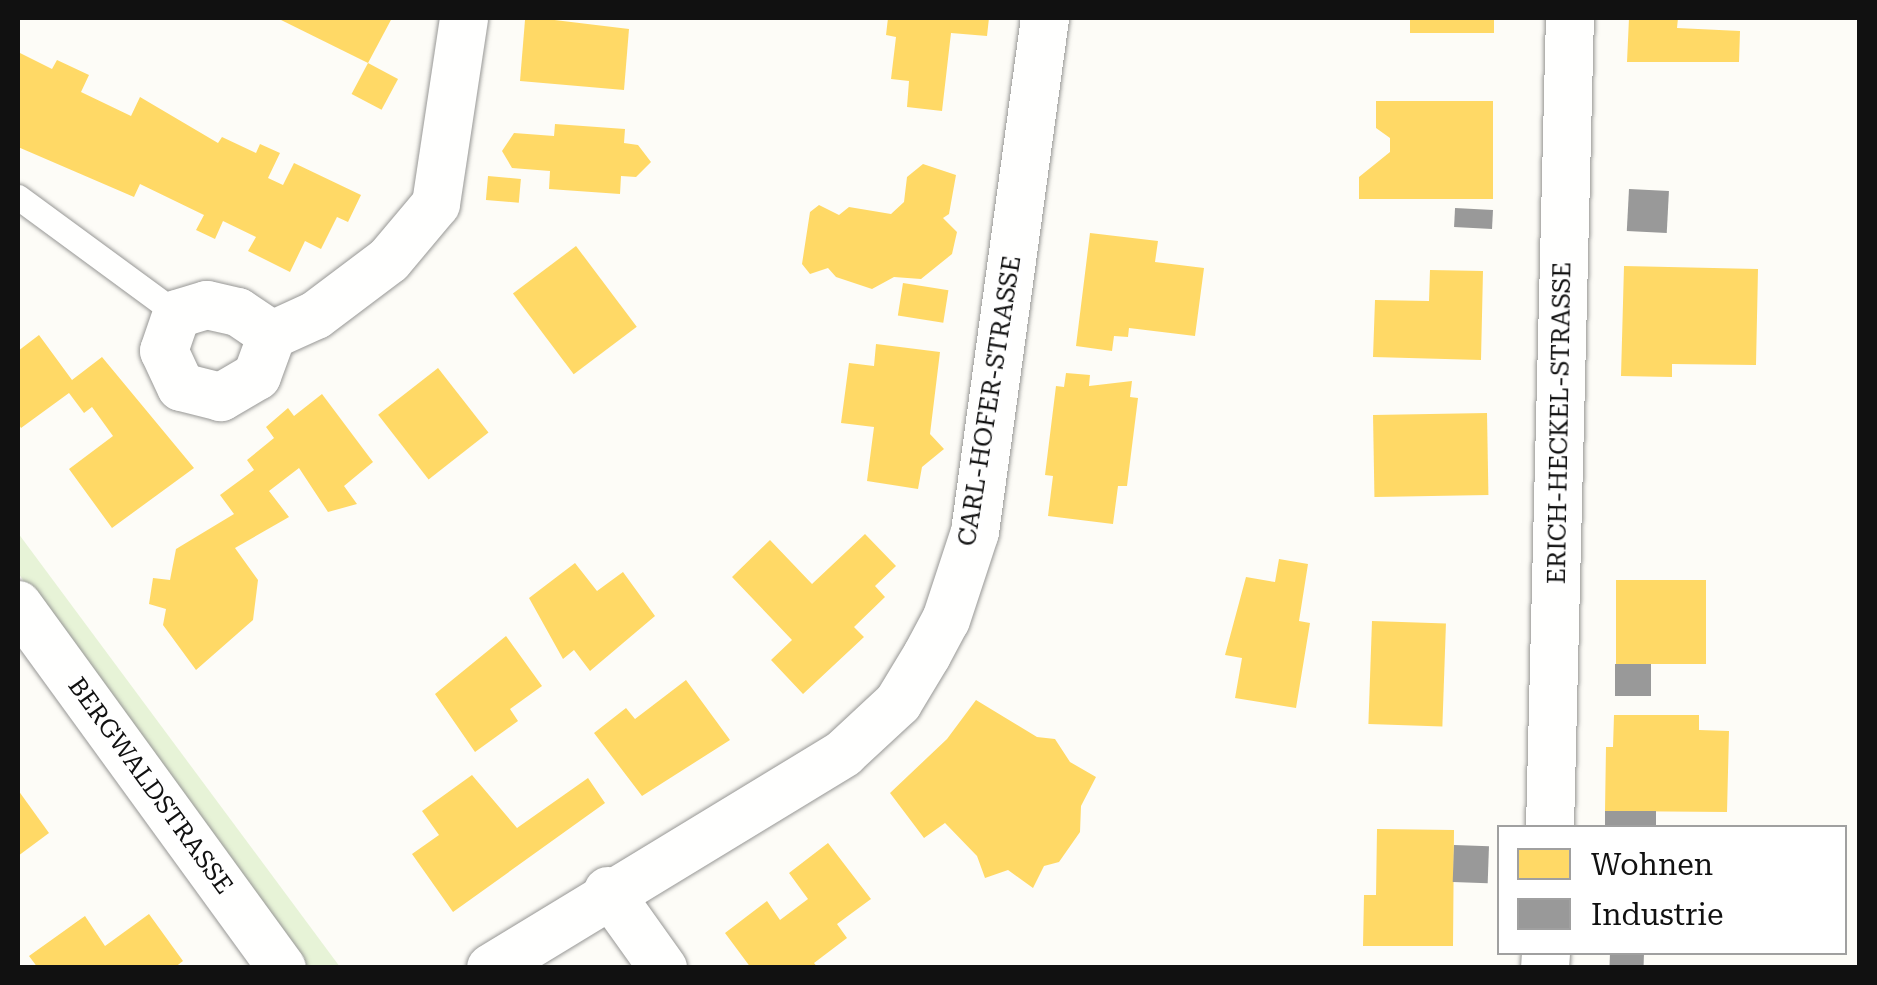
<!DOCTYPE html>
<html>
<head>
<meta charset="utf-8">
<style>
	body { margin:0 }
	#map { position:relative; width:1877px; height:985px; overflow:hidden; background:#fdfcf7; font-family:"Roboto Serif",serif }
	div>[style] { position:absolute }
	.green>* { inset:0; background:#e7f3d7 }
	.homes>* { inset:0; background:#ffd966; transform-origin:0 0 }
	.industry>* { inset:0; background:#999; transform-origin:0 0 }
	.roads { filter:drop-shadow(0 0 2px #979795) drop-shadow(0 0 2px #979795) }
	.service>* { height:25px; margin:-12.5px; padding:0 12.5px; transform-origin:12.5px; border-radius:12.5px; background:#fffffe }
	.minor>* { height:48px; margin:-24px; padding:0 24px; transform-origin:24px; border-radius:24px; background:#fffffe }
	span { translate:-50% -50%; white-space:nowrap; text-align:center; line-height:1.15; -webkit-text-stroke:10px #fff; paint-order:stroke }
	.street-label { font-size:25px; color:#111 }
	.frame { position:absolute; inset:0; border:20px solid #111; pointer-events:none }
	.legend { position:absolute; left:1497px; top:825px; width:350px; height:130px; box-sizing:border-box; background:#fff; border:2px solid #a0a0a0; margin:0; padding:12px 18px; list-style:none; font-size:30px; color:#111 }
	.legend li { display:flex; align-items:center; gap:20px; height:50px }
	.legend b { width:50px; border:2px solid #a0a0a0 }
</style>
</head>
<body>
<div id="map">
	<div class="green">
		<i style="clip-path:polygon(18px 533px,340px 967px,306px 967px,18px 573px)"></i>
	</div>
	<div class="homes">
		<i style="clip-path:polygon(277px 18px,392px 18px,368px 63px)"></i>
		<i style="clip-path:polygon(538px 18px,629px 29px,624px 90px,520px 81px,525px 20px)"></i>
		<i style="clip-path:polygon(888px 18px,989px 18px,987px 36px,951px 33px,942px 111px,907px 107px,909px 81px,891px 79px,896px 37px,886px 35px)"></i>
		<i style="left:1410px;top:18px;width:84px;height:15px"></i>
		<i style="clip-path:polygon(1629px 18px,1678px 18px,1677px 28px,1740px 31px,1739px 62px,1627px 62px)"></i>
		<i style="clip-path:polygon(18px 52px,52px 69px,57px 60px,89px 75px,81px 92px,131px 116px,140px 97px,218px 143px,222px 137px,256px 153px,260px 144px,280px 153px,268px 178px,283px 185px,294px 163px,361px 195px,348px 222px,337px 217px,321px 249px,305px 241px,290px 272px,248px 251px,256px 237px,223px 221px,215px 239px,196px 230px,204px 215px,140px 184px,134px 197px,18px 147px)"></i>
		<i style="left:368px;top:63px;width:34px;height:35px;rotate:28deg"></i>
		<i style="clip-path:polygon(1376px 101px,1493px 101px,1493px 199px,1359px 199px,1359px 177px,1390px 152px,1390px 138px,1376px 128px)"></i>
		<i style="clip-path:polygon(555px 124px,625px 129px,624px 143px,638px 145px,651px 162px,636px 177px,621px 176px,620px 194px,549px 189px,550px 171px,512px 168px,502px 151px,514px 133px,554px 136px)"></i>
		<i style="clip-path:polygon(923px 164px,956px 175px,949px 214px,943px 218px,957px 232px,952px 254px,921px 279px,894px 277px,872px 289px,836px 277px,828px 268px,810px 274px,802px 264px,810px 212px,819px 205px,839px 215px,849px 207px,891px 214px,904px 202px,907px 177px)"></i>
		<i style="left:488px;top:176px;width:33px;height:24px;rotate:5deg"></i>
		<i style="clip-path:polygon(1090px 233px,1158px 241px,1155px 262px,1204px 268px,1195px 336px,1129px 328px,1128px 337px,1114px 336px,1112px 351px,1076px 346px)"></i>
		<i style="left:576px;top:246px;width:101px;height:79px;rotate:53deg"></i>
		<i style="clip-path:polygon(1624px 266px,1758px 269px,1756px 365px,1672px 364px,1672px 377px,1621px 376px)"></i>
		<i style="clip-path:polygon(1430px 270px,1483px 271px,1481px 360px,1373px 357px,1375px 300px,1429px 301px)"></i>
		<i style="left:903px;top:283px;width:46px;height:33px;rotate:9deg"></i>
		<i style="clip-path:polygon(39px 335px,72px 380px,102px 357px,194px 468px,112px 528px,69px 469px,113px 436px,92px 407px,84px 413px,69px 393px,21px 428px,18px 423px,18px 351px)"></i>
		<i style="clip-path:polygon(876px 344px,940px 352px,930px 434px,944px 449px,922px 467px,918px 489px,867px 481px,874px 427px,841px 423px,849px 363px,874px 366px)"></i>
		<i style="left:438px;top:368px;width:82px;height:76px;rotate:52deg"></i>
		<i style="clip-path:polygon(1066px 373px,1090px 375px,1089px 386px,1132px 381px,1130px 397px,1138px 398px,1127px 486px,1118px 486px,1113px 524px,1048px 516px,1053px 476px,1045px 475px,1056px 386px,1064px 387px)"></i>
		<i style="clip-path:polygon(322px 394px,373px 462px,344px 486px,357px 504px,328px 512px,299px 468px,269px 491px,289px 517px,235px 548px,258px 580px,253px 620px,196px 670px,163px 625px,166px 609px,149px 604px,153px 578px,170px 580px,176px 549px,234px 514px,220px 495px,254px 470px,247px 460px,274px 438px,266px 427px,288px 408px,294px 416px)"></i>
		<i style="left:1487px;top:413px;width:82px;height:114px;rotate:89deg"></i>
		<i style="clip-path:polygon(865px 534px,896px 566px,875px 586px,885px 597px,854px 627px,864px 637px,803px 694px,771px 660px,792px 640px,732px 577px,770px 540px,812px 584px)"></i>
		<i style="clip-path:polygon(1279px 559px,1308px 564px,1299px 621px,1310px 623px,1296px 708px,1235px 698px,1242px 658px,1225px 655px,1246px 577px,1275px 582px)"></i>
		<i style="clip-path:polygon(575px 563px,597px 591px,623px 572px,655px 616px,590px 671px,574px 650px,563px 659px,529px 598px)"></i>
		<i style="left:1616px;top:580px;width:90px;height:84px"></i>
		<i style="left:1372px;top:621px;width:74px;height:103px;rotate:2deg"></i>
		<i style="clip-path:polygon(506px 636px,542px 686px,510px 709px,518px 721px,475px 752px,435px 694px)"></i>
		<i style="clip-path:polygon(686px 680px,730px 740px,642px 796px,594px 733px,626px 708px,635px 719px)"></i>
		<i style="clip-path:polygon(976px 700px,1037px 737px,1055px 739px,1070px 762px,1096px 777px,1081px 806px,1080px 832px,1059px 862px,1044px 866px,1033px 888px,1008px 870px,985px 878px,977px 856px,945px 823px,924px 838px,890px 793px,947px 739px)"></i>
		<i style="clip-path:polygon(1614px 715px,1699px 715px,1699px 730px,1729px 731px,1727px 812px,1605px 811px,1606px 747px,1613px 747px)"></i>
		<i style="clip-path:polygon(472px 775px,517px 828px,588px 778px,605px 803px,453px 912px,412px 854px,439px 835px,422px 811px)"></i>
		<i style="clip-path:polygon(18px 790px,49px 833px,18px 856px)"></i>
		<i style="clip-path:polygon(1377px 829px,1454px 830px,1453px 946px,1363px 946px,1364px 895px,1376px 895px)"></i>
		<i style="clip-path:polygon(828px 843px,871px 899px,837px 924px,847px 938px,814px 963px,818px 968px,751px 968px,725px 933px,767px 901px,780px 920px,808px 899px,789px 873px)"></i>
		<i style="clip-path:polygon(149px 914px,183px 961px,174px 968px,38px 968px,29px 956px,85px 916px,105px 946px)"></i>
	</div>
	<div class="industry">
		<i style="left:1629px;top:189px;width:40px;height:42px;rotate:3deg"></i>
		<i style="left:1493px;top:210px;width:19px;height:38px;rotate:93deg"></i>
		<i style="left:1615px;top:664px;width:36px;height:32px"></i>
		<i style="left:1605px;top:811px;width:51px;height:17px"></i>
		<i style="left:1454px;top:845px;width:35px;height:37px;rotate:2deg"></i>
		<i style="left:1610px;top:953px;width:34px;height:15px;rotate:2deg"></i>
	</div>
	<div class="roads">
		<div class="service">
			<i style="left:18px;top:197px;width:197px;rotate:36.3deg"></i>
		</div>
		<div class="minor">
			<i style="left:207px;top:305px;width:32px;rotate:13deg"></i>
			<i style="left:238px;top:312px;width:41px;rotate:34.1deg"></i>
			<i style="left:272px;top:335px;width:44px;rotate:110.1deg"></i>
			<i style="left:257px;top:376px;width:42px;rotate:149.7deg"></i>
			<i style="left:221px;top:397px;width:41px;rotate:-166deg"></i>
			<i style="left:181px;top:387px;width:40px;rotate:-115deg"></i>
			<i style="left:164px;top:351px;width:39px;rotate:-71deg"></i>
			<i style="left:177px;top:314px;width:31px;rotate:-17deg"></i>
			<i style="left:272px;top:335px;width:48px;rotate:-24.4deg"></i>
			<i style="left:316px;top:315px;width:91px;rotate:-37deg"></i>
			<i style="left:389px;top:260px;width:73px;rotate:-50deg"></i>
			<i style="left:436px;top:204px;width:188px;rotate:-81.4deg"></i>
			<i style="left:18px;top:605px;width:449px;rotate:54deg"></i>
			<i style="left:1550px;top:828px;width:810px;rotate:-88.59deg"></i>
			<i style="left:608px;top:891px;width:95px;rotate:54.5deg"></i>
			<i style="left:491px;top:968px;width:413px;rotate:-31.3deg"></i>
			<i style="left:844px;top:753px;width:74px;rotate:-42.8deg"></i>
			<i style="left:898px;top:703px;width:56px;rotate:-58.9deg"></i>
			<i style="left:927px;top:655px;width:40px;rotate:-62deg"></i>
			<i style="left:946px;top:620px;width:93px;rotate:-71.8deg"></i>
			<i style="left:975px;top:532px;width:519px;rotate:-82.24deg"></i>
			<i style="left:1545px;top:968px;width:16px;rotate:-86deg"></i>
		</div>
	</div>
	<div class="street-label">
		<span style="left:990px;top:401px;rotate:-81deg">CARL-HOFER-STRASSE</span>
		<span style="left:1560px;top:423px;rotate:-89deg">ERICH-HECKEL-STRASSE</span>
		<span style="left:150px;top:786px;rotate:54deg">BERGWALDSTRASSE</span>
	</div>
	<div class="frame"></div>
	<ul class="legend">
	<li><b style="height:28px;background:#ffd966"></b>Wohnen</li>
	<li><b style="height:28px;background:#999"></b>Industrie</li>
	</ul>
</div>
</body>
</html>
